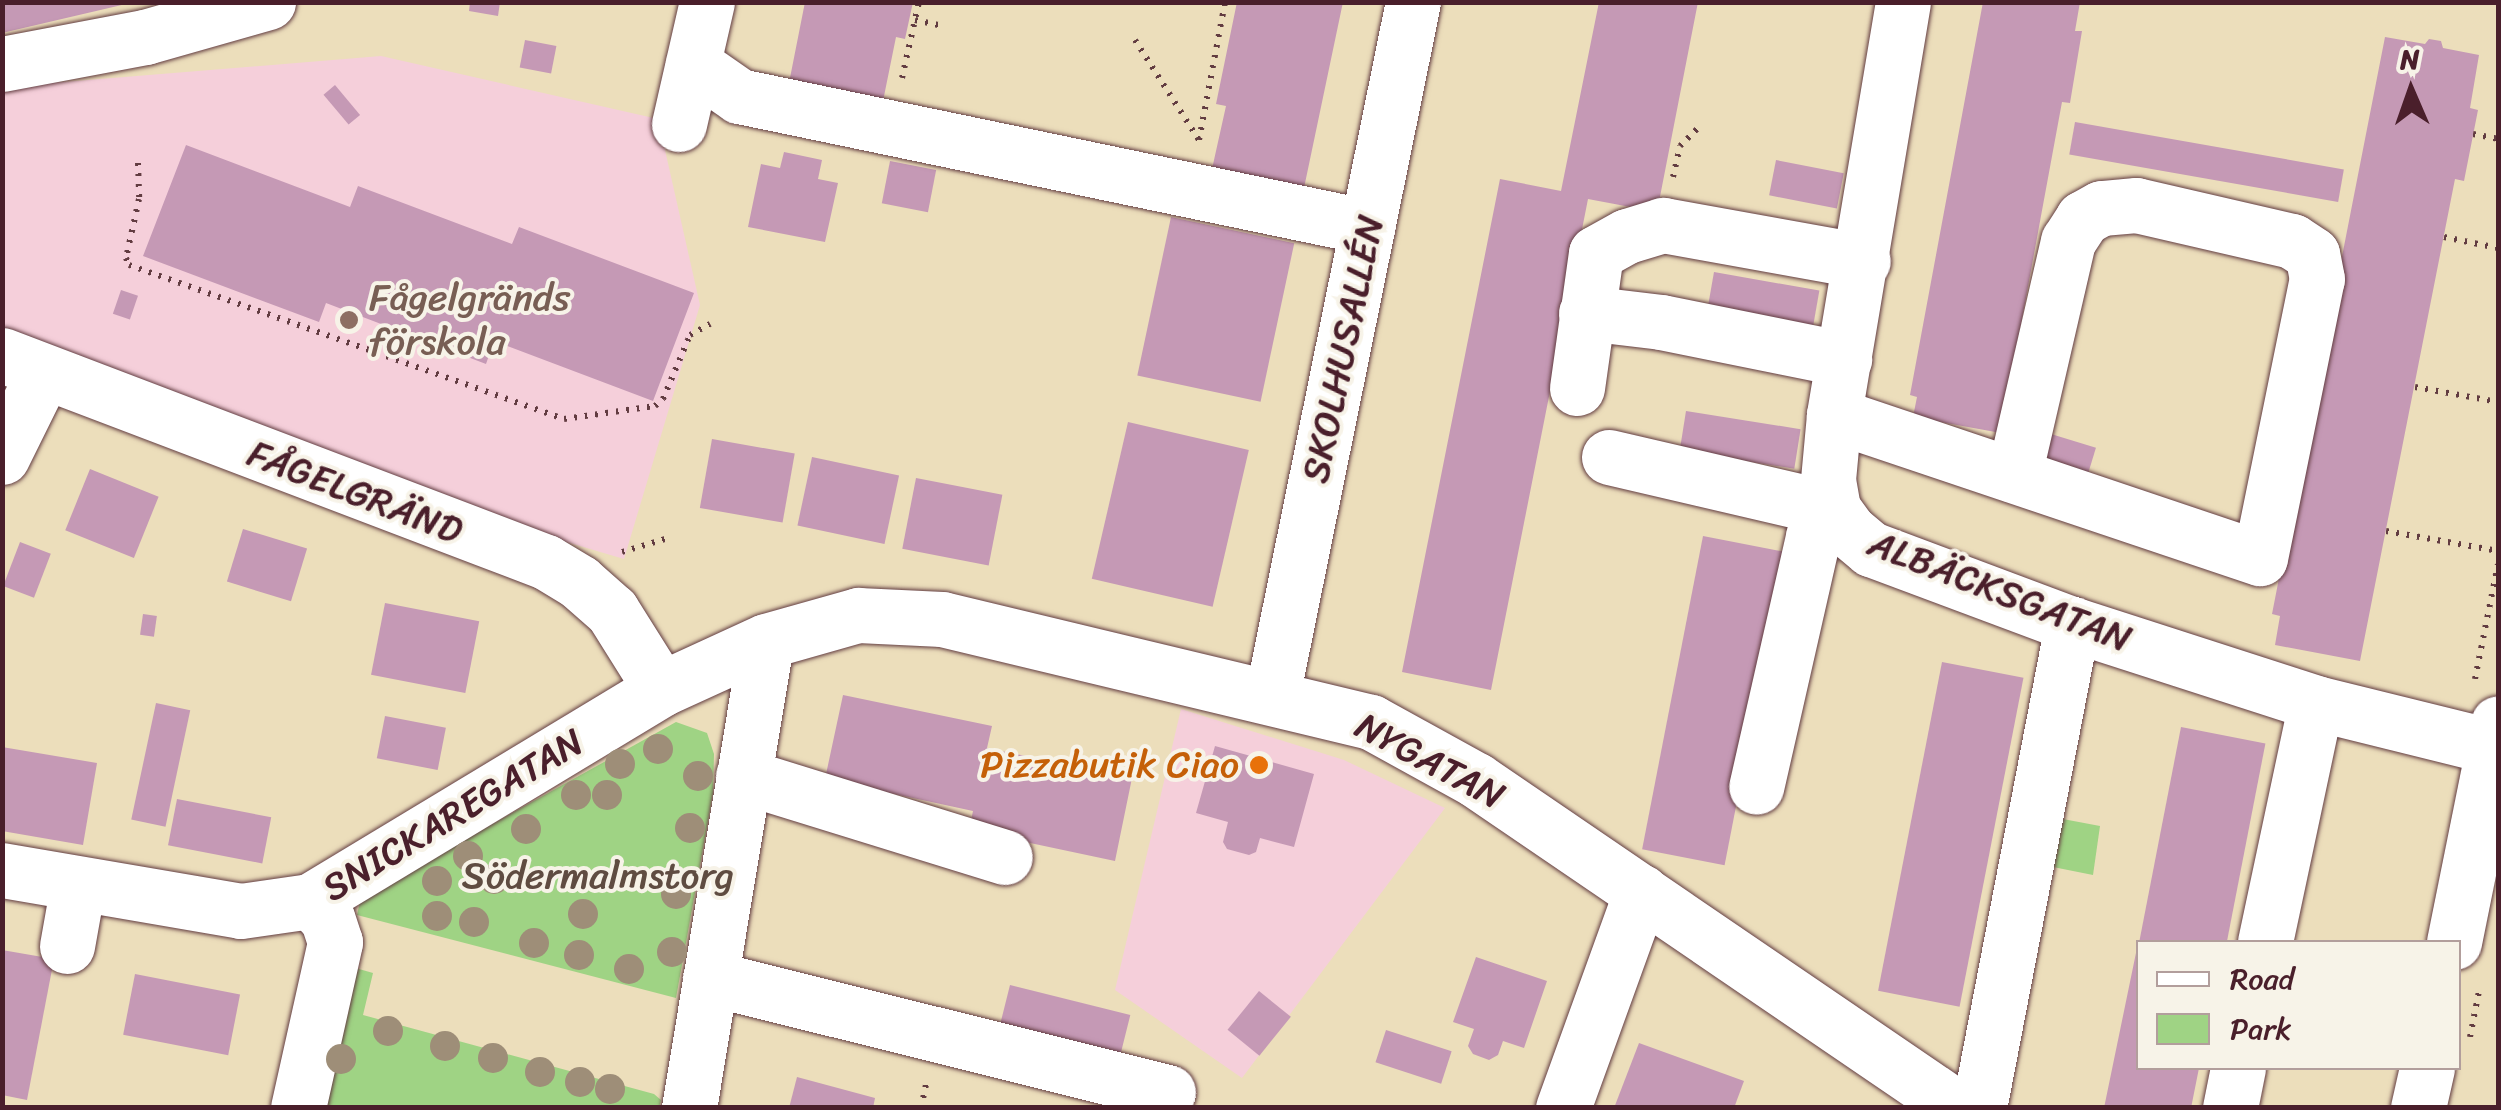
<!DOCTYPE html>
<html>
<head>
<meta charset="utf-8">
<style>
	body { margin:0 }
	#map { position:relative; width:2501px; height:1110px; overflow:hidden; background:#ecdebb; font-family:Sriracha,sans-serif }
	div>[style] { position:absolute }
	.built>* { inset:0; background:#f5cfda }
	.green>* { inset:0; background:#9fd384 }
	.building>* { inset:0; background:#c599b5; transform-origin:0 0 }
	.path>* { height:6px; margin-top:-3px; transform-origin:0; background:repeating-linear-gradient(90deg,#623c41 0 2.5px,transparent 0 10.5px) }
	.roads { filter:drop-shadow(0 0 2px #623c41) drop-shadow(0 0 2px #623c41) }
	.minor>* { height:55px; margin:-27.5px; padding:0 27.5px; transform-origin:27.5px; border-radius:27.5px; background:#fff }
	.trees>* { width:30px; height:30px; margin:-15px; border-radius:50%; background:#9e8e78 }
	.dots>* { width:28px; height:28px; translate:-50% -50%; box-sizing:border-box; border:5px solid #f7f3e8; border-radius:50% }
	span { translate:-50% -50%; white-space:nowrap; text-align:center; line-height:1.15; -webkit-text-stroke:8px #f7f3e8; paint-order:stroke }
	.education-label { font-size:38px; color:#785e54 }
	.left { translate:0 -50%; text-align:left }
	.street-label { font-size:38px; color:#4a1f2b }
	.food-label { font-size:38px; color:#c56008 }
	.right { translate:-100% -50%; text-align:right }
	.park-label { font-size:38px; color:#5f4c41 }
	.frame { position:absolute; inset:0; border:5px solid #4a1f2b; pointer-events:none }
	.legend { position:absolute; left:2136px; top:940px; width:325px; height:130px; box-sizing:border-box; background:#f7f3e8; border:2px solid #b29e9c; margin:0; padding:12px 18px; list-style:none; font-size:30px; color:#4a1f2b }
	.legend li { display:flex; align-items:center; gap:20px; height:50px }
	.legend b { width:50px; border:2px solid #b29e9c }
	.north { position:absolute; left:2361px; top:40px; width:100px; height:100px; -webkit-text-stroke:8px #f7f3e8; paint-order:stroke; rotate:358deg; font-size:28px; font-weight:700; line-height:40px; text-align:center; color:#4a1f2b }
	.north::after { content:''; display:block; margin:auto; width:35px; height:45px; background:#4a1f2b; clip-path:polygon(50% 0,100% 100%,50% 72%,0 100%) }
</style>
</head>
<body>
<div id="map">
	<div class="built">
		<i style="clip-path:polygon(381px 56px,658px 119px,700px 305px,624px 559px,445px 506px,3px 335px,2px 87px)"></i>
		<i style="clip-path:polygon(1181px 709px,1344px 760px,1445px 808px,1242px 1078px,1115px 990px)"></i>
	</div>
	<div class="green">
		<i style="clip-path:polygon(676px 722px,707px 733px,714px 754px,713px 793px,676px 998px,357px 915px,361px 897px)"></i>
		<i style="clip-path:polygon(2047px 816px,2100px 826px,2093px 875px,2053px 867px)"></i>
		<i style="clip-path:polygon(345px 965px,373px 973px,363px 1015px,654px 1094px,661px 1100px,659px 1108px,313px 1108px)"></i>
	</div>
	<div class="building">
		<i style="clip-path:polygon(2px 2px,125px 2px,126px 4px,2px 33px)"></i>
		<i style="clip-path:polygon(470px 2px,500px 2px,498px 16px,469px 11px)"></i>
		<i style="clip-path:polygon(805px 2px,913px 2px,905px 39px,896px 37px,882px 106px,788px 88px)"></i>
		<i style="clip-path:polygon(1237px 2px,1343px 2px,1304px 188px,1212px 169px,1226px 106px,1216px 104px)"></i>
		<i style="clip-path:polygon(1599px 2px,1698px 2px,1657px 212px,1588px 199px,1491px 690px,1402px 672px,1500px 179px,1561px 191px)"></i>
		<i style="clip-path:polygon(1983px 2px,2080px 2px,2075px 31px,2082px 31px,2070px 103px,2062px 102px,2001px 433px,1913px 417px,1917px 397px,1910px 395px)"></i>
		<i style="clip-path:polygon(2385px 37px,2425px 44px,2429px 39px,2441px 41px,2443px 48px,2479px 55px,2470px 108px,2478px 110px,2464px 181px,2455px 179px,2360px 661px,2275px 645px,2280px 616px,2272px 614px)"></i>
		<i style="left:525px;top:40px;width:32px;height:28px;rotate:11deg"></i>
		<i style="left:335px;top:85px;width:39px;height:15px;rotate:50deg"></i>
		<i style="left:2075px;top:122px;width:273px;height:33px;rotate:10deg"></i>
		<i style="clip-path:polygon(186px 145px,350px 207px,358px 186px,512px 244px,519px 227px,694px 293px,653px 401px,494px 341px,486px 364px,326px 303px,319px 322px,143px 256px)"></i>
		<i style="clip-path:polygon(784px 152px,822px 160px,818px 179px,838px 183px,825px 242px,748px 227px,761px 164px,780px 168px)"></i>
		<i style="left:1776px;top:160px;width:69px;height:36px;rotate:11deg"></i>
		<i style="left:890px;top:161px;width:47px;height:43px;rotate:11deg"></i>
		<i style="left:1171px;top:217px;width:126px;height:162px;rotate:12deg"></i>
		<i style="left:1714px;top:272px;width:107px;height:41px;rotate:10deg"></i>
		<i style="left:121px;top:290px;width:18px;height:25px;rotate:19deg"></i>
		<i style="left:1686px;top:411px;width:116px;height:40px;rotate:9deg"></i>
		<i style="left:1128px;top:422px;width:124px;height:161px;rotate:13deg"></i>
		<i style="left:2051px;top:434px;width:47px;height:42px;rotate:17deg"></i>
		<i style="left:712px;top:439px;width:84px;height:70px;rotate:10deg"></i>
		<i style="left:812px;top:457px;width:89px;height:70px;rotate:12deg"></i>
		<i style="left:90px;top:469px;width:74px;height:66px;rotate:22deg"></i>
		<i style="left:916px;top:478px;width:88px;height:72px;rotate:11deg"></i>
		<i style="left:243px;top:529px;width:67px;height:55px;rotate:17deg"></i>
		<i style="left:1703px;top:536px;width:84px;height:319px;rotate:11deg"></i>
		<i style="left:20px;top:542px;width:33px;height:47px;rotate:21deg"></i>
		<i style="left:385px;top:603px;width:96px;height:73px;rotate:11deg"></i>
		<i style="left:143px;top:614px;width:14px;height:21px;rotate:8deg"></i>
		<i style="left:1942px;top:662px;width:83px;height:335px;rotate:11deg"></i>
		<i style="clip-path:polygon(843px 695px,992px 726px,987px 748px,1132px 778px,1115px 861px,969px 830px,973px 811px,825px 779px)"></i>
		<i style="left:156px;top:703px;width:35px;height:119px;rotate:12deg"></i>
		<i style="left:385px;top:716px;width:62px;height:43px;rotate:11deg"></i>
		<i style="left:2181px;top:727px;width:86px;height:219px;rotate:11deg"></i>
		<i style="clip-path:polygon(1215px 746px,1314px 774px,1294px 847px,1260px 838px,1256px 852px,1249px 855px,1227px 849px,1223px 842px,1228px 822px,1196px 813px)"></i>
		<i style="clip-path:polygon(2px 747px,97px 763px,83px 845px,2px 831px)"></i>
		<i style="left:177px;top:799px;width:96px;height:47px;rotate:11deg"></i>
		<i style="clip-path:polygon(2137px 948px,2138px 1068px,2199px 1068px,2191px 1108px,2104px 1108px)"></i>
		<i style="clip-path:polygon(2px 950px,54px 959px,27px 1100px,2px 1095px)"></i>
		<i style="clip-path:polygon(1476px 957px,1547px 981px,1524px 1048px,1503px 1041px,1498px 1055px,1489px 1060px,1473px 1054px,1468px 1046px,1474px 1029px,1453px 1022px)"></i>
		<i style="left:135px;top:974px;width:107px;height:62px;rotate:11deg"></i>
		<i style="left:1010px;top:985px;width:124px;height:47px;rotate:14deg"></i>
		<i style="left:1259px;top:991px;width:41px;height:50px;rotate:39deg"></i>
		<i style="left:1386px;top:1030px;width:69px;height:34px;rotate:18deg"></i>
		<i style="clip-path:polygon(1639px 1043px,1744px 1081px,1734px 1108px,1614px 1108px)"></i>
		<i style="clip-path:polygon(797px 1077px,875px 1098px,873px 1108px,789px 1108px)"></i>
	</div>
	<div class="path">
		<i style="left:915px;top:20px;width:25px;rotate:12deg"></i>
		<i style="left:1135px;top:40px;width:119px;rotate:57.4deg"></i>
		<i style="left:902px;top:78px;width:78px;rotate:-77.4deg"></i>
		<i style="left:2473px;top:134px;width:25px;rotate:11deg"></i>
		<i style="left:1199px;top:140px;width:140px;rotate:-79.3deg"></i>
		<i style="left:138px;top:163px;width:36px;rotate:88deg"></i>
		<i style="left:139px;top:199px;width:60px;rotate:102.4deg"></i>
		<i style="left:126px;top:258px;width:8px;rotate:67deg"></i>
		<i style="left:129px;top:265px;width:461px;rotate:19.5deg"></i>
		<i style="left:564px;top:419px;width:92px;rotate:-8.1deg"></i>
		<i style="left:655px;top:406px;width:11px;rotate:-41deg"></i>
		<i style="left:663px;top:399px;width:69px;rotate:-67.1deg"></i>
		<i style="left:690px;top:335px;width:23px;rotate:-29deg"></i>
		<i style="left:1673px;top:177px;width:32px;rotate:-77deg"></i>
		<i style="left:1680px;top:146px;width:27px;rotate:-45deg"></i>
		<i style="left:2444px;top:237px;width:55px;rotate:11.5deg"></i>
		<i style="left:2415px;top:387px;width:84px;rotate:10.2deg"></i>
		<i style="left:2386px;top:531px;width:114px;rotate:10.1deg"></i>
		<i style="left:622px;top:552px;width:48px;rotate:-16.9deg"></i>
		<i style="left:2475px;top:679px;width:117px;rotate:-78.7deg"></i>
		<i style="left:2470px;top:1037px;width:52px;rotate:-78.9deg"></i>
		<i style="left:921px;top:1108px;width:25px;rotate:-78deg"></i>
	</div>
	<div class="roads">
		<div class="minor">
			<i style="left:1903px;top:2px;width:419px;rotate:99.5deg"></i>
			<i style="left:1834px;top:415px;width:65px;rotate:95.3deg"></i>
			<i style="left:1828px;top:480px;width:29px;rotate:80deg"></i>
			<i style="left:1833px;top:509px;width:26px;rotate:54deg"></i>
			<i style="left:1848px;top:530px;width:30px;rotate:40deg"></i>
			<i style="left:1871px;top:549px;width:215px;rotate:20.5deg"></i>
			<i style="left:2072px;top:624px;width:256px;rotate:17.9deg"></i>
			<i style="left:2316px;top:703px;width:187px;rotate:13.9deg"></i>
			<i style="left:2px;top:64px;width:146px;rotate:-10.7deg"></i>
			<i style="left:145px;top:37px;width:128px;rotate:-15.9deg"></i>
			<i style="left:693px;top:64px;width:56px;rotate:34.8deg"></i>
			<i style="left:739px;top:96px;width:642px;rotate:11.76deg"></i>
			<i style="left:679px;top:124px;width:125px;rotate:-77.1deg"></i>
			<i style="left:1586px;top:313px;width:76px;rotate:6.8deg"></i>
			<i style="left:1661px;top:322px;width:187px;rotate:11.4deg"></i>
			<i style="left:2px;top:355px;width:582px;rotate:20.83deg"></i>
			<i style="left:546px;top:562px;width:39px;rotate:31deg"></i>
			<i style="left:579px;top:582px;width:44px;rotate:41.3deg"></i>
			<i style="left:612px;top:611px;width:92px;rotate:57.9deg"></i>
			<i style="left:1577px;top:388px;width:136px;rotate:-82deg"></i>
			<i style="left:1596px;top:253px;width:35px;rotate:-29deg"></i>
			<i style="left:1627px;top:236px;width:38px;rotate:-17deg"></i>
			<i style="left:1663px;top:225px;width:203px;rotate:10.2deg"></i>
			<i style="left:1834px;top:415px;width:449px;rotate:18.6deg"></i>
			<i style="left:2260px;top:558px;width:285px;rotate:-78.5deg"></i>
			<i style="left:2317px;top:279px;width:25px;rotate:-101deg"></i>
			<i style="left:2312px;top:254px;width:24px;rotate:-147deg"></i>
			<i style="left:2292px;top:241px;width:160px;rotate:-167deg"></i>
			<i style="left:2136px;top:205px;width:35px;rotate:175deg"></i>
			<i style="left:2101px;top:208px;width:21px;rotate:151deg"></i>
			<i style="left:2083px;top:218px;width:27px;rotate:123deg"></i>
			<i style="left:2068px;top:241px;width:240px;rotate:103deg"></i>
			<i style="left:2px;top:457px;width:95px;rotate:-63.7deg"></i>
			<i style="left:1609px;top:457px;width:230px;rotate:13.1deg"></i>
			<i style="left:1833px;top:509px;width:34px;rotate:126deg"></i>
			<i style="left:1813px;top:537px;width:256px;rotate:102.8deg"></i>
			<i style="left:1272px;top:696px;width:708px;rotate:-78.52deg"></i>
			<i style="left:743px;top:776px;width:274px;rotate:17.2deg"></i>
			<i style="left:2px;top:870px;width:242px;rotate:9.7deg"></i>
			<i style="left:241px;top:911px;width:70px;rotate:-8.2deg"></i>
			<i style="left:310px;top:901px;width:410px;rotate:-31.1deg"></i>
			<i style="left:661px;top:689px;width:115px;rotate:-24.6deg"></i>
			<i style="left:766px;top:641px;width:96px;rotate:-15.8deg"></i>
			<i style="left:858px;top:615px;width:84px;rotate:2.7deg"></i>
			<i style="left:942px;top:619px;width:441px;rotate:13.5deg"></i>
			<i style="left:1371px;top:722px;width:120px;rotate:28.9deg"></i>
			<i style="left:1476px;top:780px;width:582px;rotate:34.29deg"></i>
			<i style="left:2265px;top:942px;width:244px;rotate:-78deg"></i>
			<i style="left:2454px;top:942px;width:223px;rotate:-78.6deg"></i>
			<i style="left:67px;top:946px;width:63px;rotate:-79.9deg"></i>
			<i style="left:710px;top:978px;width:472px;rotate:14deg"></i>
			<i style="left:298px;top:1108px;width:170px;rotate:-77.4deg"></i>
			<i style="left:335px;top:942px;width:25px;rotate:-108deg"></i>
			<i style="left:327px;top:918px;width:24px;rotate:-135deg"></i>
			<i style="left:689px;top:1108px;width:473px;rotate:-80.6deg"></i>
			<i style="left:1563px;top:1108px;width:230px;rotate:-70.1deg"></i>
			<i style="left:1979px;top:1108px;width:493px;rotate:-79.1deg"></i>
			<i style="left:2230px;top:1108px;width:41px;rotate:-78.7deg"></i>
			<i style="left:2418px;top:1108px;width:41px;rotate:-77.3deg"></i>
		</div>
	</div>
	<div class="trees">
		<i style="left:658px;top:749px"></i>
		<i style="left:620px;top:764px"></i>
		<i style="left:698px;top:776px"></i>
		<i style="left:576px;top:795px"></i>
		<i style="left:607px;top:795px"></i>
		<i style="left:690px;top:828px"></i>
		<i style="left:526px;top:829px"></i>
		<i style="left:468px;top:856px"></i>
		<i style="left:494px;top:879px"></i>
		<i style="left:437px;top:881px"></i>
		<i style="left:676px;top:894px"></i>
		<i style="left:583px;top:914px"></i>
		<i style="left:437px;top:916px"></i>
		<i style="left:474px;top:922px"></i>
		<i style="left:534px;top:943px"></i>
		<i style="left:672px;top:952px"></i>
		<i style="left:579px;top:955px"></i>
		<i style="left:629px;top:969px"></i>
		<i style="left:388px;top:1031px"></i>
		<i style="left:445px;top:1046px"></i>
		<i style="left:493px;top:1058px"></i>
		<i style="left:341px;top:1059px"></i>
		<i style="left:540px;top:1072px"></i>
		<i style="left:580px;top:1082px"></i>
		<i style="left:610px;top:1089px"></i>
	</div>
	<div class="dots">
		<i style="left:349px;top:320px;background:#8d6e63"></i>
		<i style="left:1259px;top:765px;background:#e8710a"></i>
	</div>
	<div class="education-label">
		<span class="left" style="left:369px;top:320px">Fågelgränds<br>förskola</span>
	</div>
	<div class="street-label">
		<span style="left:1343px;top:349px;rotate:-78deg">SKOLHUSALLÉN</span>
		<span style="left:355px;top:492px;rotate:21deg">FÅGELGRÄND</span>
		<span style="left:2000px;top:591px;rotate:21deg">ALBÄCKSGATAN</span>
		<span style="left:1430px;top:761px;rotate:28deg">NYGATAN</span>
		<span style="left:453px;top:815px;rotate:-31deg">SNICKAREGATAN</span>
	</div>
	<div class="food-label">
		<span class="right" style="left:1239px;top:765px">Pizzabutik Ciao</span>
	</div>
	<div class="park-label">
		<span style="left:598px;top:876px">Södermalmstorg</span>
	</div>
	<div class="frame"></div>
	<ul class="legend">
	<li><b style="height:12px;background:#fff"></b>Road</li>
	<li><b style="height:28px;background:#9fd384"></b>Park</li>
	</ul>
	<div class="north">N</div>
</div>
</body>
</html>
